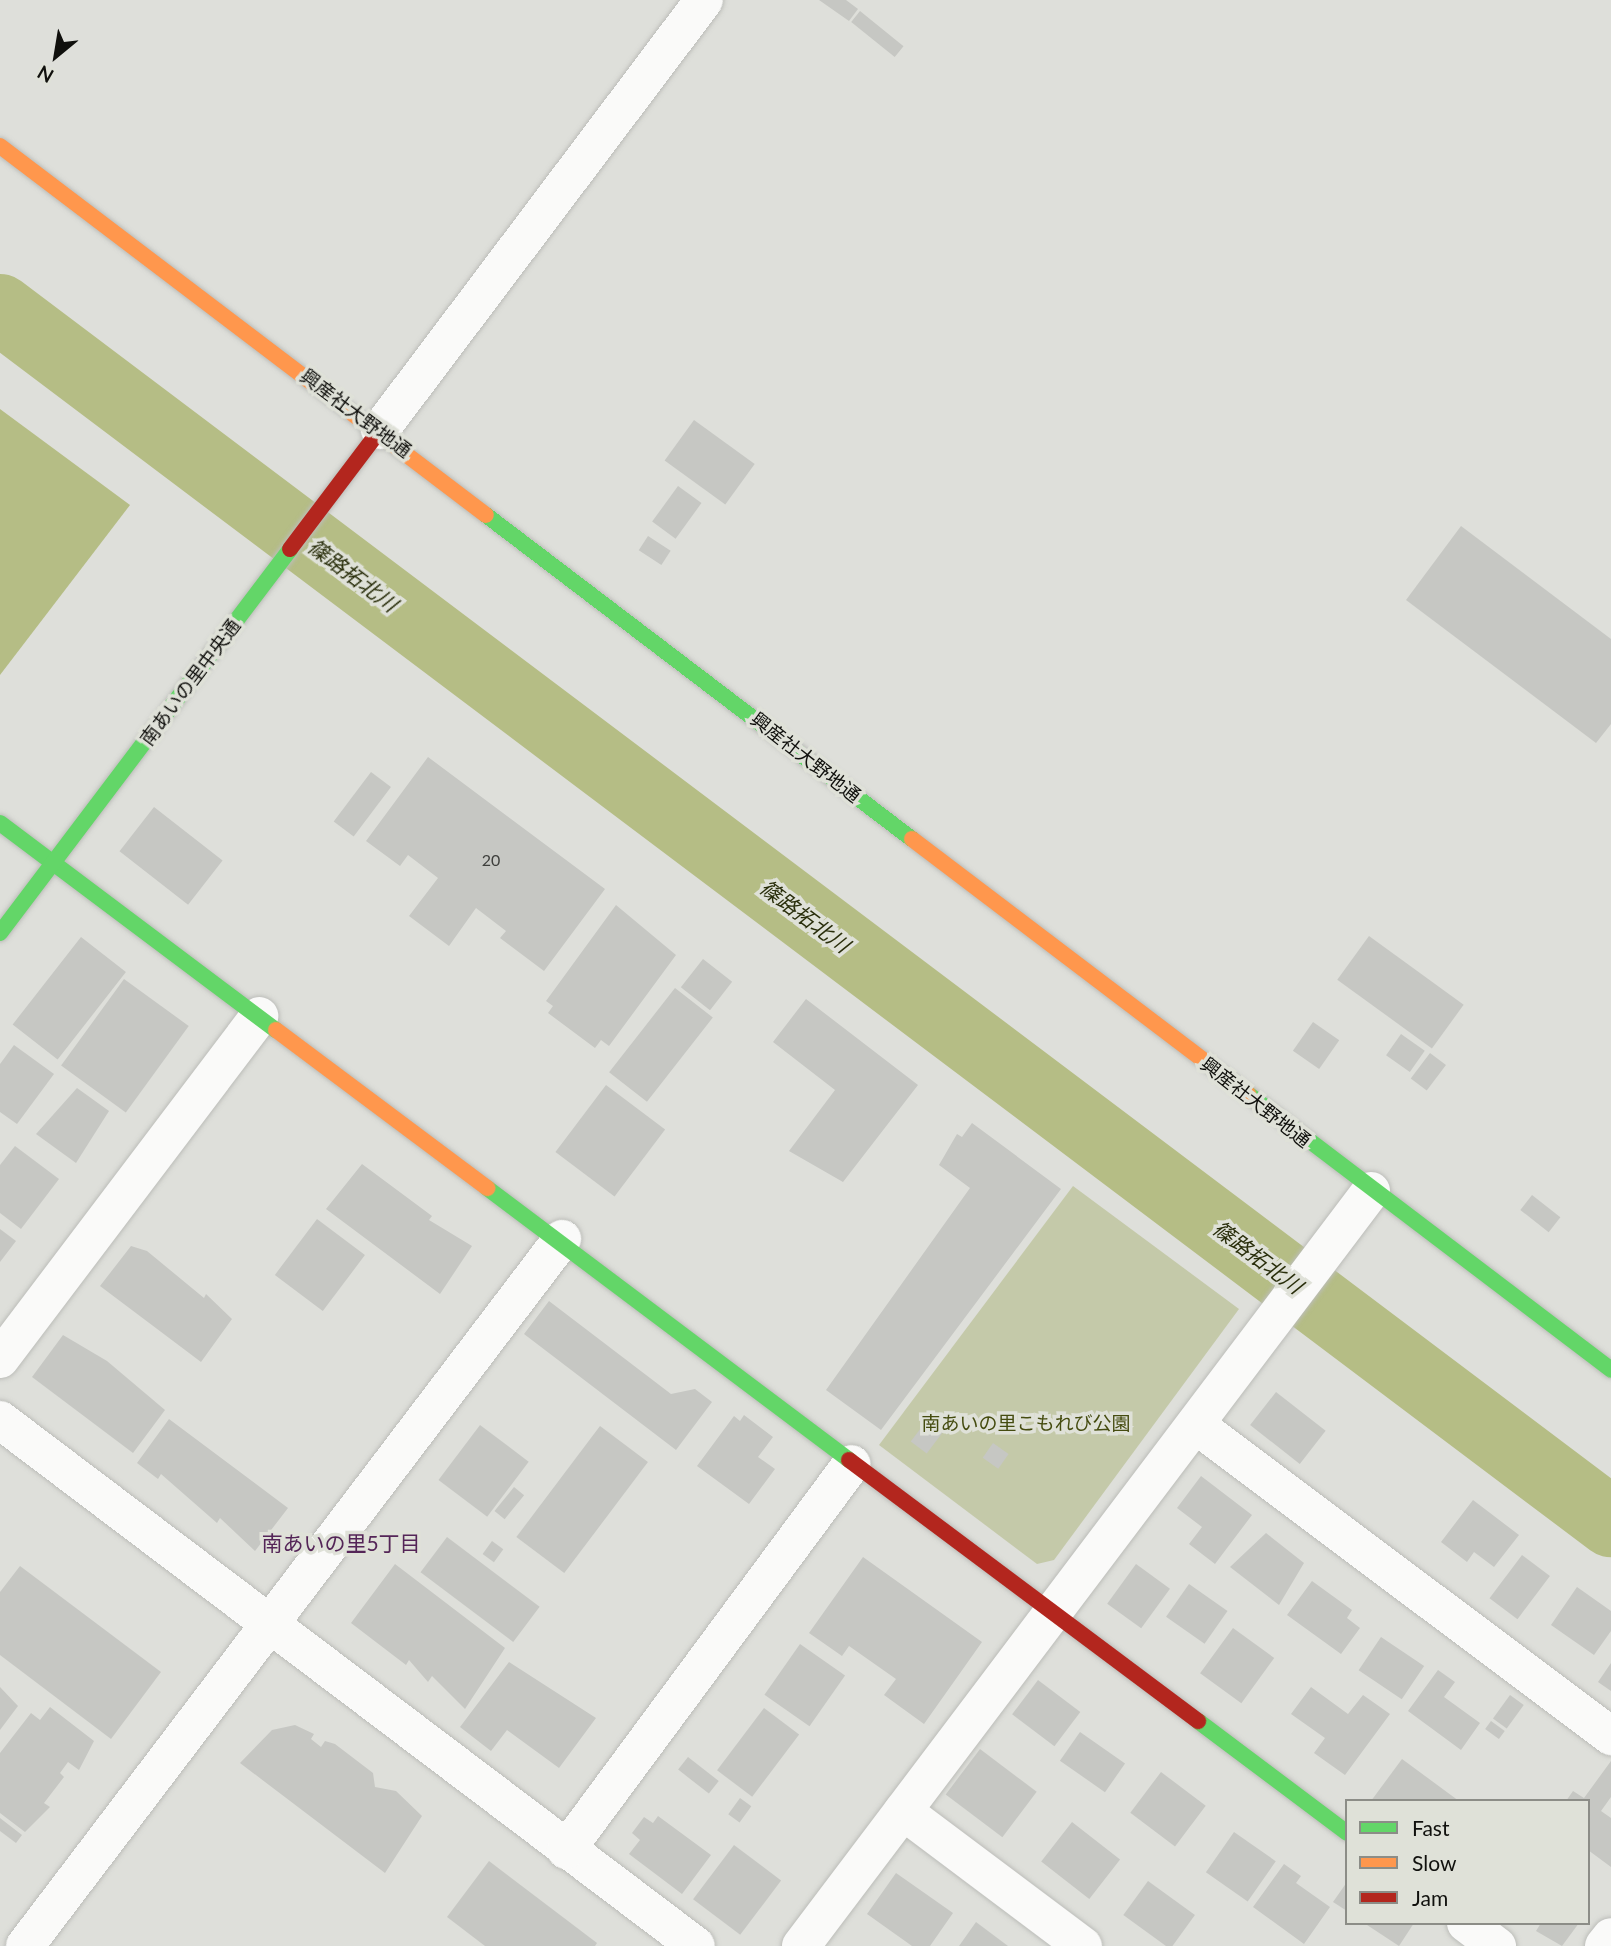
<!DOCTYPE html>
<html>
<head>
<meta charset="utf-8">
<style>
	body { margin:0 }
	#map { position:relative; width:1611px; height:1946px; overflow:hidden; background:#dedfda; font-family:Lato,"Noto Sans JP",sans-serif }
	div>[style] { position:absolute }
	.green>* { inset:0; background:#c4c9a9 }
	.water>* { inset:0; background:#b5bd85 }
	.river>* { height:70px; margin:-35px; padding:0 35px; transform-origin:35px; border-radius:35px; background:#b5bd85 }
	.building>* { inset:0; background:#c6c7c3; transform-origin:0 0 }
	.roads { filter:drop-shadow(0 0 2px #bcbdb9) drop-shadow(0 0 2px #bcbdb9) }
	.street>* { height:38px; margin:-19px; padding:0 19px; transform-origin:19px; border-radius:19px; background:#fafaf9 }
	.fast>* { height:16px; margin:-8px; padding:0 8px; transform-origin:8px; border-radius:8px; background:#63d668 }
	.slow>* { height:16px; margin:-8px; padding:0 8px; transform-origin:8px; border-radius:8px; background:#ff974d }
	.jam>* { height:16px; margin:-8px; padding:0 8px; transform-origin:8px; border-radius:8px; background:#b3261e }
	span { translate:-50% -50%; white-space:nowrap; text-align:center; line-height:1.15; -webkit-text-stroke:7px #dfe1d8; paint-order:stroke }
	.number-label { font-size:16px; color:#3e3f3c }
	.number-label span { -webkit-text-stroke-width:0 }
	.street-label { font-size:19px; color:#10100d }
	.park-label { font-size:19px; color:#454c10 }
	.water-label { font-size:21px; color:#292e0b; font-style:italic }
	.neighbourhood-label { font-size:21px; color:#542557 }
	.legend { position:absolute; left:1345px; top:1799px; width:245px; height:126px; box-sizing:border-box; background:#dfe1d8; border:2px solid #8c8d87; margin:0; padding:9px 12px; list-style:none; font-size:21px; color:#10100d }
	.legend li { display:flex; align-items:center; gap:14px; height:35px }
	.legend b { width:35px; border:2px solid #8c8d87 }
	.north { position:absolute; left:21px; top:21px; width:70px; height:70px; -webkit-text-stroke:5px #dfe1d8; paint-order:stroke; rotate:210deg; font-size:19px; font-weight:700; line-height:28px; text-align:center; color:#10100d }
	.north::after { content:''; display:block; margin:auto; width:24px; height:32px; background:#10100d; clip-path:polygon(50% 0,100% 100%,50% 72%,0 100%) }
</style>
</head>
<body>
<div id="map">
	<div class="green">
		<i style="clip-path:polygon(1073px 1186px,1239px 1309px,1054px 1560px,1037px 1564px,879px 1445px)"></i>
	</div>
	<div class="water">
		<i style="clip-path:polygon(0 409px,130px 505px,0 675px)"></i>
	</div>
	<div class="river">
		<i style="left:0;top:309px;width:2017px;rotate:36.98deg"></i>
	</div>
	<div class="building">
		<i style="clip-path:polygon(819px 0,846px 0,858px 9px,849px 21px)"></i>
		<i style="left:860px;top:11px;width:56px;height:14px;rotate:39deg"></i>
		<i style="left:694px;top:420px;width:75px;height:50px;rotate:36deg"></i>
		<i style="left:678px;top:486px;width:29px;height:44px;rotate:36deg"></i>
		<i style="clip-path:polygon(1461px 526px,1611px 639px,1611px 724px,1596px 743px,1406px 600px)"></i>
		<i style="left:648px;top:536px;width:27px;height:17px;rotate:33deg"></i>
		<i style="clip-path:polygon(428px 757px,605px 889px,544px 971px,500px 938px,506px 931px,476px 908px,449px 946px,409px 916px,438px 878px,408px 855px,400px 866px,366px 841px)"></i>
		<i style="left:371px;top:772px;width:25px;height:62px;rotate:37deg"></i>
		<i style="left:154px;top:807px;width:87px;height:56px;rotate:38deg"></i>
		<i style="clip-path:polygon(616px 905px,676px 955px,609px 1046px,601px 1040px,595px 1048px,548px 1013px,553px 1006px,546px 1001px)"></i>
		<i style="left:1369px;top:936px;width:117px;height:54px;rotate:36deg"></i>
		<i style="left:81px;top:937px;width:57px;height:111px;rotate:38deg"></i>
		<i style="left:703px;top:959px;width:37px;height:36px;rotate:38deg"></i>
		<i style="left:124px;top:979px;width:80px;height:107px;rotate:36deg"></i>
		<i style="left:675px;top:988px;width:48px;height:107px;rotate:38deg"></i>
		<i style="clip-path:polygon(806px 999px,918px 1085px,843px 1182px,789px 1151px,835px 1090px,773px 1042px)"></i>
		<i style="left:1313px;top:1022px;width:32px;height:35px;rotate:35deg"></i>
		<i style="left:1401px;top:1034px;width:29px;height:26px;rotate:35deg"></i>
		<i style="clip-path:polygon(14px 1045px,54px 1074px,17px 1124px,0 1112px,0 1064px)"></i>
		<i style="left:1430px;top:1053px;width:20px;height:32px;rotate:37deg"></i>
		<i style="left:606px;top:1085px;width:74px;height:84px;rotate:37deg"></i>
		<i style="clip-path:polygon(77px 1088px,109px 1111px,76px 1163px,36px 1134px)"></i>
		<i style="clip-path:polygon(972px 1123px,1061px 1189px,881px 1430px,826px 1390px,970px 1188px,939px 1165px,957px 1134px,962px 1137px)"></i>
		<i style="clip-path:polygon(15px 1146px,59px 1179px,21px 1229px,0 1213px,0 1165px)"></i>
		<i style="clip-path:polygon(362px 1164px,432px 1216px,429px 1220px,472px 1246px,440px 1294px,326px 1209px)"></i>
		<i style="left:1532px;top:1195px;width:36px;height:19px;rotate:38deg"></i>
		<i style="left:317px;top:1219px;width:60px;height:70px;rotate:37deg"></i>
		<i style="clip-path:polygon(0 1229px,16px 1241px,0 1262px)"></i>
		<i style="clip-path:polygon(131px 1246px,147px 1251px,204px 1298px,206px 1294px,232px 1319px,201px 1362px,100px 1286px)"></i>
		<i style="clip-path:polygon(549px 1301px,671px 1394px,695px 1389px,712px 1402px,676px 1450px,524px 1334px)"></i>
		<i style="clip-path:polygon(63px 1335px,107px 1361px,165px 1410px,133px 1453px,32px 1377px)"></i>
		<i style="left:1276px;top:1392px;width:63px;height:42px;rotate:38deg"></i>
		<i style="clip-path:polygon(744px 1415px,773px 1437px,758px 1457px,775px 1469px,749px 1504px,697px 1466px,734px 1416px,740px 1421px)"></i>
		<i style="left:930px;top:1416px;width:20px;height:32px;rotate:37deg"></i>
		<i style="clip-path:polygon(169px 1419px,288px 1508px,255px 1551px,220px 1518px,217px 1523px,161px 1474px,158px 1479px,137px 1463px)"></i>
		<i style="left:480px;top:1425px;width:61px;height:69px;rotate:37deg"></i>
		<i style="left:600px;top:1426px;width:60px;height:139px;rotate:37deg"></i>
		<i style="left:993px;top:1443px;width:19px;height:18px;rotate:35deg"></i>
		<i style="clip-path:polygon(1201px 1476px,1252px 1515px,1215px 1564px,1189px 1544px,1202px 1527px,1177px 1508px)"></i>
		<i style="left:514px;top:1487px;width:13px;height:31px;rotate:39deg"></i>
		<i style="clip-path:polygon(1473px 1500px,1519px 1535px,1494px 1567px,1474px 1552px,1467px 1562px,1441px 1542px)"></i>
		<i style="clip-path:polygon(1266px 1533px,1304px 1563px,1279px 1605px,1230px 1567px)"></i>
		<i style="left:447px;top:1537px;width:116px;height:44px;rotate:37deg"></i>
		<i style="left:492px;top:1541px;width:14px;height:16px;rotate:36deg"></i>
		<i style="left:1522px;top:1555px;width:35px;height:54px;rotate:37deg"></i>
		<i style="clip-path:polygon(863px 1557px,982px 1642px,924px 1724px,884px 1695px,896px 1679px,849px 1646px,842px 1656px,809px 1633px)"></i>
		<i style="clip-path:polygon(395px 1564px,505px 1648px,465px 1709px,432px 1676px,428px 1682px,409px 1660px,406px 1665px,351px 1623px)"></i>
		<i style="left:1136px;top:1564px;width:42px;height:49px;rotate:36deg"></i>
		<i style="clip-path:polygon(20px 1566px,161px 1672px,111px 1739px,0 1655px,0 1592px)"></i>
		<i style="clip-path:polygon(1312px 1581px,1352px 1610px,1347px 1618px,1360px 1628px,1341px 1654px,1287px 1615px)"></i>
		<i style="left:1189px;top:1584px;width:47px;height:40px;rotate:35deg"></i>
		<i style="clip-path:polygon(1577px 1587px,1611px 1611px,1611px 1631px,1594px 1655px,1551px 1625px)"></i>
		<i style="left:1233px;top:1628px;width:51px;height:56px;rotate:36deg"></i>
		<i style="left:1381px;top:1637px;width:52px;height:40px;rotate:34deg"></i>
		<i style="left:800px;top:1644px;width:55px;height:62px;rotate:35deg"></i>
		<i style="clip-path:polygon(509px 1662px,596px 1718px,559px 1768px,507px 1730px,491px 1751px,460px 1727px)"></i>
		<i style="clip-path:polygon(1611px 1663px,1611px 1691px,1598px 1682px)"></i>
		<i style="clip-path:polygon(1438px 1670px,1455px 1682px,1444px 1697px,1480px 1723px,1461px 1750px,1408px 1711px)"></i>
		<i style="left:1038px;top:1680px;width:53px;height:43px;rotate:37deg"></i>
		<i style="clip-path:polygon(0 1687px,18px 1706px,0 1730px)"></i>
		<i style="clip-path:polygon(1311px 1687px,1348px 1714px,1363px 1695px,1390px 1714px,1345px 1775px,1314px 1753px,1325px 1738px,1291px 1714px)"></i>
		<i style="left:1510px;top:1695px;width:17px;height:29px;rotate:36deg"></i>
		<i style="clip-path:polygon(50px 1707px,94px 1741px,79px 1770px,68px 1762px,60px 1773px,64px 1777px,44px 1803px,50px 1807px,25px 1832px,0 1813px,0 1753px,31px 1713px,40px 1720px)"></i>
		<i style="left:764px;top:1708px;width:44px;height:78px;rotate:37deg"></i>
		<i style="left:1491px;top:1721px;width:17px;height:10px;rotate:36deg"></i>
		<i style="clip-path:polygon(295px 1725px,314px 1734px,311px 1739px,321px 1747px,325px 1741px,335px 1744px,373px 1773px,375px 1787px,396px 1791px,422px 1816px,385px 1873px,240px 1763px,272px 1730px)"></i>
		<i style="left:1080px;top:1732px;width:55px;height:35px;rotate:35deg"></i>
		<i style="left:980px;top:1749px;width:71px;height:57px;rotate:37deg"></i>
		<i style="left:688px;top:1757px;width:39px;height:16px;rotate:38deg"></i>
		<i style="clip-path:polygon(1402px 1759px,1459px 1801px,1371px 1801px)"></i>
		<i style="clip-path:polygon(1611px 1761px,1611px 1797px,1601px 1811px,1611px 1818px,1611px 1867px,1588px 1850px,1588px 1801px,1566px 1801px,1573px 1791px,1584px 1798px)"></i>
		<i style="left:1161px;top:1772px;width:56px;height:51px;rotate:37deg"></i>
		<i style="left:740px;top:1798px;width:14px;height:20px;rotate:36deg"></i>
		<i style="clip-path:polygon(658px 1816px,711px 1855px,682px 1894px,629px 1854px,640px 1840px,632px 1833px,644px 1817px,653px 1823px)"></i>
		<i style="clip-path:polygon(0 1818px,22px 1835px,16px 1843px,0 1831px)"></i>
		<i style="left:1072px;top:1822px;width:61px;height:50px;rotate:38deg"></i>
		<i style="left:1234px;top:1832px;width:51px;height:49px;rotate:35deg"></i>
		<i style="left:734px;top:1845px;width:59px;height:68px;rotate:37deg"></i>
		<i style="clip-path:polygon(489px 1861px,597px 1943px,595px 1946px,485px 1946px,447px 1917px)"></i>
		<i style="clip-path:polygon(1284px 1864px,1301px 1876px,1296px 1883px,1330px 1907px,1304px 1944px,1253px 1907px)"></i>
		<i style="clip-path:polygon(896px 1873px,953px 1913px,930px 1946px,912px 1946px,867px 1914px)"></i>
		<i style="left:1148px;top:1881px;width:58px;height:42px;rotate:36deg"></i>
		<i style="clip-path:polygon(1347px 1882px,1347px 1911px,1333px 1902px)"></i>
		<i style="clip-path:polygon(976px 1922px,1008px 1946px,959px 1946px)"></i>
		<i style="clip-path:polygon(1364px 1923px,1414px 1923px,1399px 1946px)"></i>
		<i style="clip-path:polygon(1541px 1923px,1579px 1923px,1562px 1946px,1536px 1931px)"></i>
	</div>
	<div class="roads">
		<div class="street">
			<i style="left:380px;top:430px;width:538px;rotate:-53deg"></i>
			<i style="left:0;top:1359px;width:430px;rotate:-52.9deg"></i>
			<i style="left:0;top:1420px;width:872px;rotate:37.08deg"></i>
			<i style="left:1196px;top:1425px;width:519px;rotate:36.85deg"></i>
			<i style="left:903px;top:1811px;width:225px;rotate:36.9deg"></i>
			<i style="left:566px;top:1850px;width:480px;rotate:-53.5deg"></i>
			<i style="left:1466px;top:1923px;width:39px;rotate:37deg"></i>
			<i style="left:25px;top:1946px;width:888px;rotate:-52.78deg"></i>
			<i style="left:801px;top:1946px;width:946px;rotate:-52.95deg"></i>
			<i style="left:1604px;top:1946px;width:11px;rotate:-52deg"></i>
		</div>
		<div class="fast">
			<i style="left:486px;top:515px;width:535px;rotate:37.26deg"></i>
			<i style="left:0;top:823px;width:345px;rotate:36.9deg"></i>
			<i style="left:0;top:933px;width:481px;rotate:-52.9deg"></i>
			<i style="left:1248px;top:1094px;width:456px;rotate:37.2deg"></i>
			<i style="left:487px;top:1188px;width:453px;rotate:36.9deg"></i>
			<i style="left:1198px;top:1721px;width:186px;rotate:36.9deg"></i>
		</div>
		<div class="slow">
			<i style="left:0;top:146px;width:610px;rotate:37.21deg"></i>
			<i style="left:912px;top:839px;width:422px;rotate:37.2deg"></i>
			<i style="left:276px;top:1030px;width:264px;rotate:36.8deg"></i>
		</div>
		<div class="jam">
			<i style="left:290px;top:549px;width:149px;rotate:-52.9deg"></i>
			<i style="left:849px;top:1460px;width:436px;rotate:36.8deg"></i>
		</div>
	</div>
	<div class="number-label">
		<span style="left:491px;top:860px">20</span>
	</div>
	<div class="street-label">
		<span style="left:356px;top:413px;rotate:37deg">興産社大野地通</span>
		<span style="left:190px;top:682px;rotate:-53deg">南あいの里中央通</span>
		<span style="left:806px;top:757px;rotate:38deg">興産社大野地通</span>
		<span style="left:1256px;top:1102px;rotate:38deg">興産社大野地通</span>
	</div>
	<div class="park-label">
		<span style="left:1026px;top:1423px">南あいの里こもれび公園</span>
	</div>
	<div class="water-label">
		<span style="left:353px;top:575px;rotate:37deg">篠路拓北川</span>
		<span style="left:805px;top:916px;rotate:37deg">篠路拓北川</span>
		<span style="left:1258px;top:1257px;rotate:37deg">篠路拓北川</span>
	</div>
	<div class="neighbourhood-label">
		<span style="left:341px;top:1543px">南あいの里5丁目</span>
	</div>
	<ul class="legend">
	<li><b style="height:9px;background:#63d668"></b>Fast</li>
	<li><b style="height:9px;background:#ff974d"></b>Slow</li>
	<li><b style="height:9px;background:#b3261e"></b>Jam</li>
	</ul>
	<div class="north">N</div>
</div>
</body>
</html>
